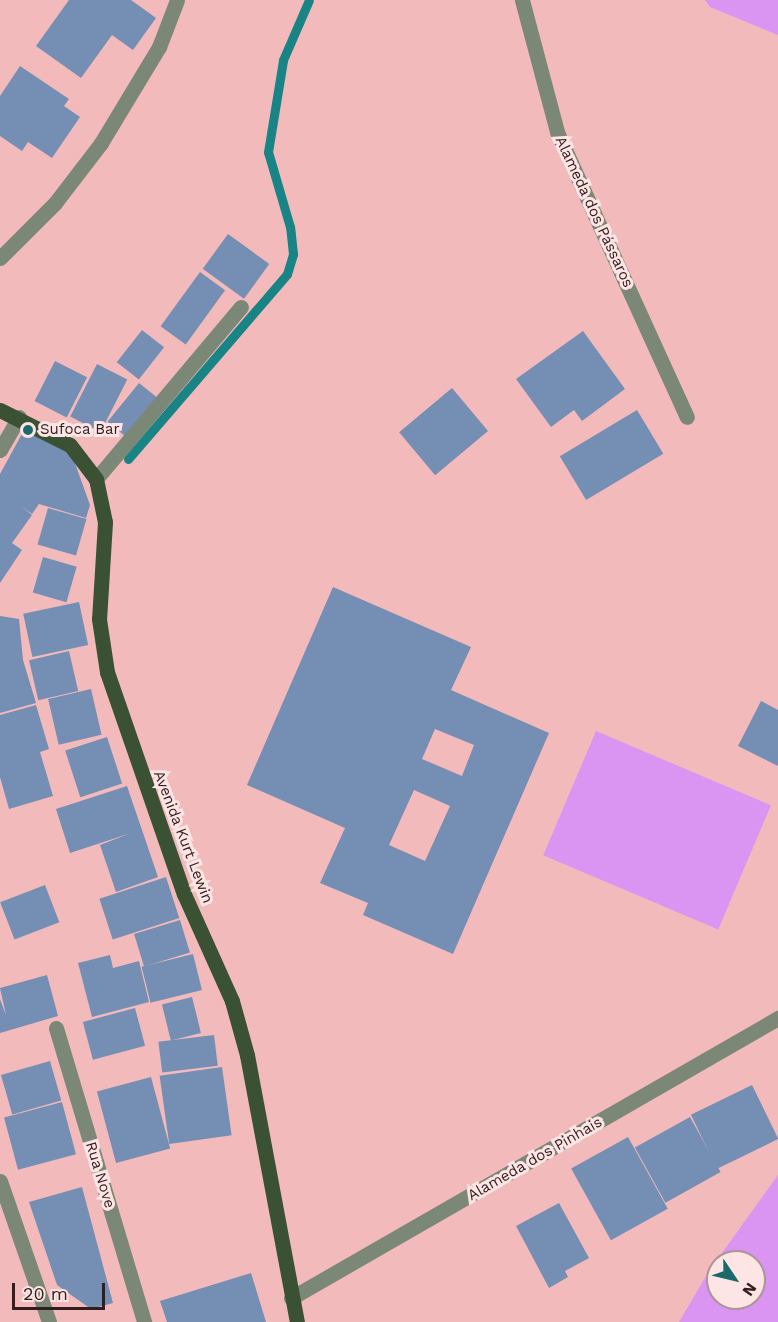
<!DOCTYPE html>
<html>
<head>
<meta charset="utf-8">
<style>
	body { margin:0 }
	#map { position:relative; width:778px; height:1322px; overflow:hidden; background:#f3babb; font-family:"Work Sans",sans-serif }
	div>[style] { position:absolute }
	.green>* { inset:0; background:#da94f1; transform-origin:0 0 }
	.stream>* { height:9px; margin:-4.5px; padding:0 4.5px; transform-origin:4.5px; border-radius:4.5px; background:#198486 }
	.building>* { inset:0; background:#748eb4; transform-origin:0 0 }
	.minor>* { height:15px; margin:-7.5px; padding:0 7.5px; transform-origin:7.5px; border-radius:7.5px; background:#7c8877 }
	.major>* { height:15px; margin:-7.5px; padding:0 7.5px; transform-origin:7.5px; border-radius:7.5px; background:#3b5133 }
	.dots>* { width:16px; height:16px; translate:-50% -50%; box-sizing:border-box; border:3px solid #fde5e5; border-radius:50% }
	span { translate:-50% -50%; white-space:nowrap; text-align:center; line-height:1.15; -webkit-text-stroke:6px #fde5e5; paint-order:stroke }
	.street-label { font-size:15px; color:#321e1e }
	.poi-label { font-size:15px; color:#321e1e }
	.left { translate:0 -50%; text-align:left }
	.north { position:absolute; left:706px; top:1250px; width:60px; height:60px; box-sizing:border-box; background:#fde5e5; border:2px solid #ac9595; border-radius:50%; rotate:125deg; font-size:16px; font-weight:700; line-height:24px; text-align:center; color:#321e1e }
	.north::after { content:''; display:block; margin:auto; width:21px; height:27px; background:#1b696b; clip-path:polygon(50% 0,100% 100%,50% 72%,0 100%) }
	.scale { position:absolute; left:12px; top:1283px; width:93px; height:27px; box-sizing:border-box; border:3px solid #321e1e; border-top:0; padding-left:8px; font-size:18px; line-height:21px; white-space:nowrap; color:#321e1e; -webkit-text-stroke:4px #fde5e5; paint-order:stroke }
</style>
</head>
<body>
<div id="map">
	<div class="green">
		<i style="clip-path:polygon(705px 0,778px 0,778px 35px,710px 7px)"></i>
		<i style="left:596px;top:731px;width:190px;height:135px;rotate:23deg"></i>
		<i style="clip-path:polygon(evenodd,778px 1175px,778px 1322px,679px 1322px,709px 1271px,778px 1175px,718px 1262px,754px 1262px,754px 1298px,718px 1298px,718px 1262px)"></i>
	</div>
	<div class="stream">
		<i style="left:128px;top:459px;width:244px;rotate:-49.3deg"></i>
		<i style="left:287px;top:274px;width:21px;rotate:-73deg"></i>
		<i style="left:293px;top:254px;width:27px;rotate:-96deg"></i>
		<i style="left:290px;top:227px;width:78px;rotate:-106.3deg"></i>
		<i style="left:268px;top:152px;width:93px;rotate:-80.7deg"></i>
		<i style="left:283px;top:60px;width:65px;rotate:-66.6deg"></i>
	</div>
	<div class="building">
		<i style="clip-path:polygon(69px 0,131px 0,156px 18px,133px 50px,112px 35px,81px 78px,36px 46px)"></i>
		<i style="clip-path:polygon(20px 66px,69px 99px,64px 106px,80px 117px,52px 158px,28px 142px,22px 151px,0 136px,0 96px)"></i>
		<i style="left:228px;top:234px;width:51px;height:43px;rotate:36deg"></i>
		<i style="left:200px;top:272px;width:31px;height:67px;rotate:36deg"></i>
		<i style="left:142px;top:330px;width:28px;height:41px;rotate:38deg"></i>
		<i style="clip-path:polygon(583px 331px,625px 389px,582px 421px,574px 410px,551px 427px,516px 379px)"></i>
		<i style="left:55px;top:361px;width:36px;height:45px;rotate:27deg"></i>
		<i style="left:97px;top:364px;width:34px;height:59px;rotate:27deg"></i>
		<i style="left:139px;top:383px;width:26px;height:50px;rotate:39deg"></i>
		<i style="left:452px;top:388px;width:56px;height:69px;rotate:50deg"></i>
		<i style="left:637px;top:410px;width:51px;height:90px;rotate:59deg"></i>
		<i style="clip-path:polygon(35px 431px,72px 455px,90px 505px,86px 518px,39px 504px,32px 514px,21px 506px,32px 515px,12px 543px,22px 550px,0 583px,0 474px,23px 432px,31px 437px)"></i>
		<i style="left:48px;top:508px;width:40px;height:38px;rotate:16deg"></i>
		<i style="left:43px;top:557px;width:35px;height:37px;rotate:16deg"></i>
		<i style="clip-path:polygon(evenodd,333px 587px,471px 647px,451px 690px,549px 733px,453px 954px,363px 915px,368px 903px,320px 883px,345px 828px,247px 785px,333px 587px,435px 729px,474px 745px,462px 776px,422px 759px,435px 729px,333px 587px,414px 790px,450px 806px,425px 861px,389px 845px,414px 790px)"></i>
		<i style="left:79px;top:602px;width:44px;height:57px;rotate:78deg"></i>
		<i style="clip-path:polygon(0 616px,19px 619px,23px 660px,36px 703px,0 713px)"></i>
		<i style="left:69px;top:651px;width:41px;height:41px;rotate:77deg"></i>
		<i style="left:91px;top:689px;width:47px;height:44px;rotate:77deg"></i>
		<i style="clip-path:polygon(761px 701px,778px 710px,778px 766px,738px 746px)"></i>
		<i style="clip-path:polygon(36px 705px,49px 749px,40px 752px,53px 796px,9px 809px,0 777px,0 715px)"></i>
		<i style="left:107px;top:737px;width:49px;height:44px;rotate:72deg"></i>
		<i style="clip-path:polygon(127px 786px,158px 877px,116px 892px,100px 845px,131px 833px,70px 853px,56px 809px)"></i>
		<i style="left:166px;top:877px;width:43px;height:70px;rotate:72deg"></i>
		<i style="left:45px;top:885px;width:40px;height:48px;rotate:69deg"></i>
		<i style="left:180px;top:920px;width:34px;height:48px;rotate:73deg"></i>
		<i style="left:193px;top:954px;width:37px;height:53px;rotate:76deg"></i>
		<i style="clip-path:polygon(110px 955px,113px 968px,139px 961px,149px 1002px,92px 1017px,78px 963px)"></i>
		<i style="clip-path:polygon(47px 975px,58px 1016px,0 1033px,0 999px,6px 1015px,0 988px)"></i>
		<i style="left:192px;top:997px;width:37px;height:31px;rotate:76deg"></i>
		<i style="left:135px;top:1008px;width:39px;height:54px;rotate:75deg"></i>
		<i style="left:214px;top:1035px;width:31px;height:56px;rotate:83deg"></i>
		<i style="left:50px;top:1061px;width:41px;height:51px;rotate:74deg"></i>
		<i style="left:222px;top:1067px;width:69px;height:63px;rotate:82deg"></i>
		<i style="left:151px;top:1077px;width:74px;height:56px;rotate:75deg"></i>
		<i style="left:752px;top:1085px;width:60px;height:68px;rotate:64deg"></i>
		<i style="left:62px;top:1102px;width:54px;height:60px;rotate:75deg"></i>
		<i style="left:690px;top:1117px;width:63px;height:63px;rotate:61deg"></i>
		<i style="left:628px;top:1137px;width:82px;height:65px;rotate:61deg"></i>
		<i style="clip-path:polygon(82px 1187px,113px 1303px,91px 1309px,57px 1285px,29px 1202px)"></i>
		<i style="clip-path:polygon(559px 1203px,589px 1258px,565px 1271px,568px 1277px,549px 1288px,516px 1226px)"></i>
		<i style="clip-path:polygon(251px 1273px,266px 1322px,167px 1322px,160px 1301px)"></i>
	</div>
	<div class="minor">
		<i style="left:522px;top:0;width:137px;rotate:75.1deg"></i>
		<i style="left:557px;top:132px;width:313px;rotate:65.5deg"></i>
		<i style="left:0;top:258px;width:78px;rotate:-45deg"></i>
		<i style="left:55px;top:203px;width:76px;rotate:-52.5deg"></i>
		<i style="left:101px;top:143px;width:112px;rotate:-58.9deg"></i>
		<i style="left:159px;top:47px;width:50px;rotate:-69deg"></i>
		<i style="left:0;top:450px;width:38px;rotate:-60deg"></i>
		<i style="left:96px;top:479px;width:225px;rotate:-49.9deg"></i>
		<i style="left:56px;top:1028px;width:307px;rotate:73.3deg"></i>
		<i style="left:0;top:1181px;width:149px;rotate:70.8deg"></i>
		<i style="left:291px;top:1298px;width:562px;rotate:-29.9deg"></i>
	</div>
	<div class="major">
		<i style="left:0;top:410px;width:78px;rotate:26.6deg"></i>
		<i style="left:70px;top:445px;width:43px;rotate:52.6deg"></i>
		<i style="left:96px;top:479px;width:44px;rotate:78.2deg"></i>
		<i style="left:105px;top:522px;width:97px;rotate:93.5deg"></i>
		<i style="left:99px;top:619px;width:54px;rotate:81.4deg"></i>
		<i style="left:107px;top:672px;width:235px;rotate:70.9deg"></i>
		<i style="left:184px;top:894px;width:117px;rotate:65.8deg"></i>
		<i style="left:232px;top:1001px;width:56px;rotate:74.5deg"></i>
		<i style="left:247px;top:1055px;width:272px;rotate:79.4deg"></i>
	</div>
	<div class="dots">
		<i style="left:28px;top:430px;background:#1b696b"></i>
	</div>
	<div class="street-label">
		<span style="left:594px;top:212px;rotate:65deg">Alameda dos Pássaros</span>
		<span style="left:183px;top:837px;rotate:69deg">Avenida Kurt Lewin</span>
		<span style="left:535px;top:1159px;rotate:-30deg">Alameda dos Pinhais</span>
		<span style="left:100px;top:1175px;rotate:73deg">Rua Nove</span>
	</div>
	<div class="poi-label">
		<span class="left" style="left:40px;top:430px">Sufoca Bar</span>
	</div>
	<div class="north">N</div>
	<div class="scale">20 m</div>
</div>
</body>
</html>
